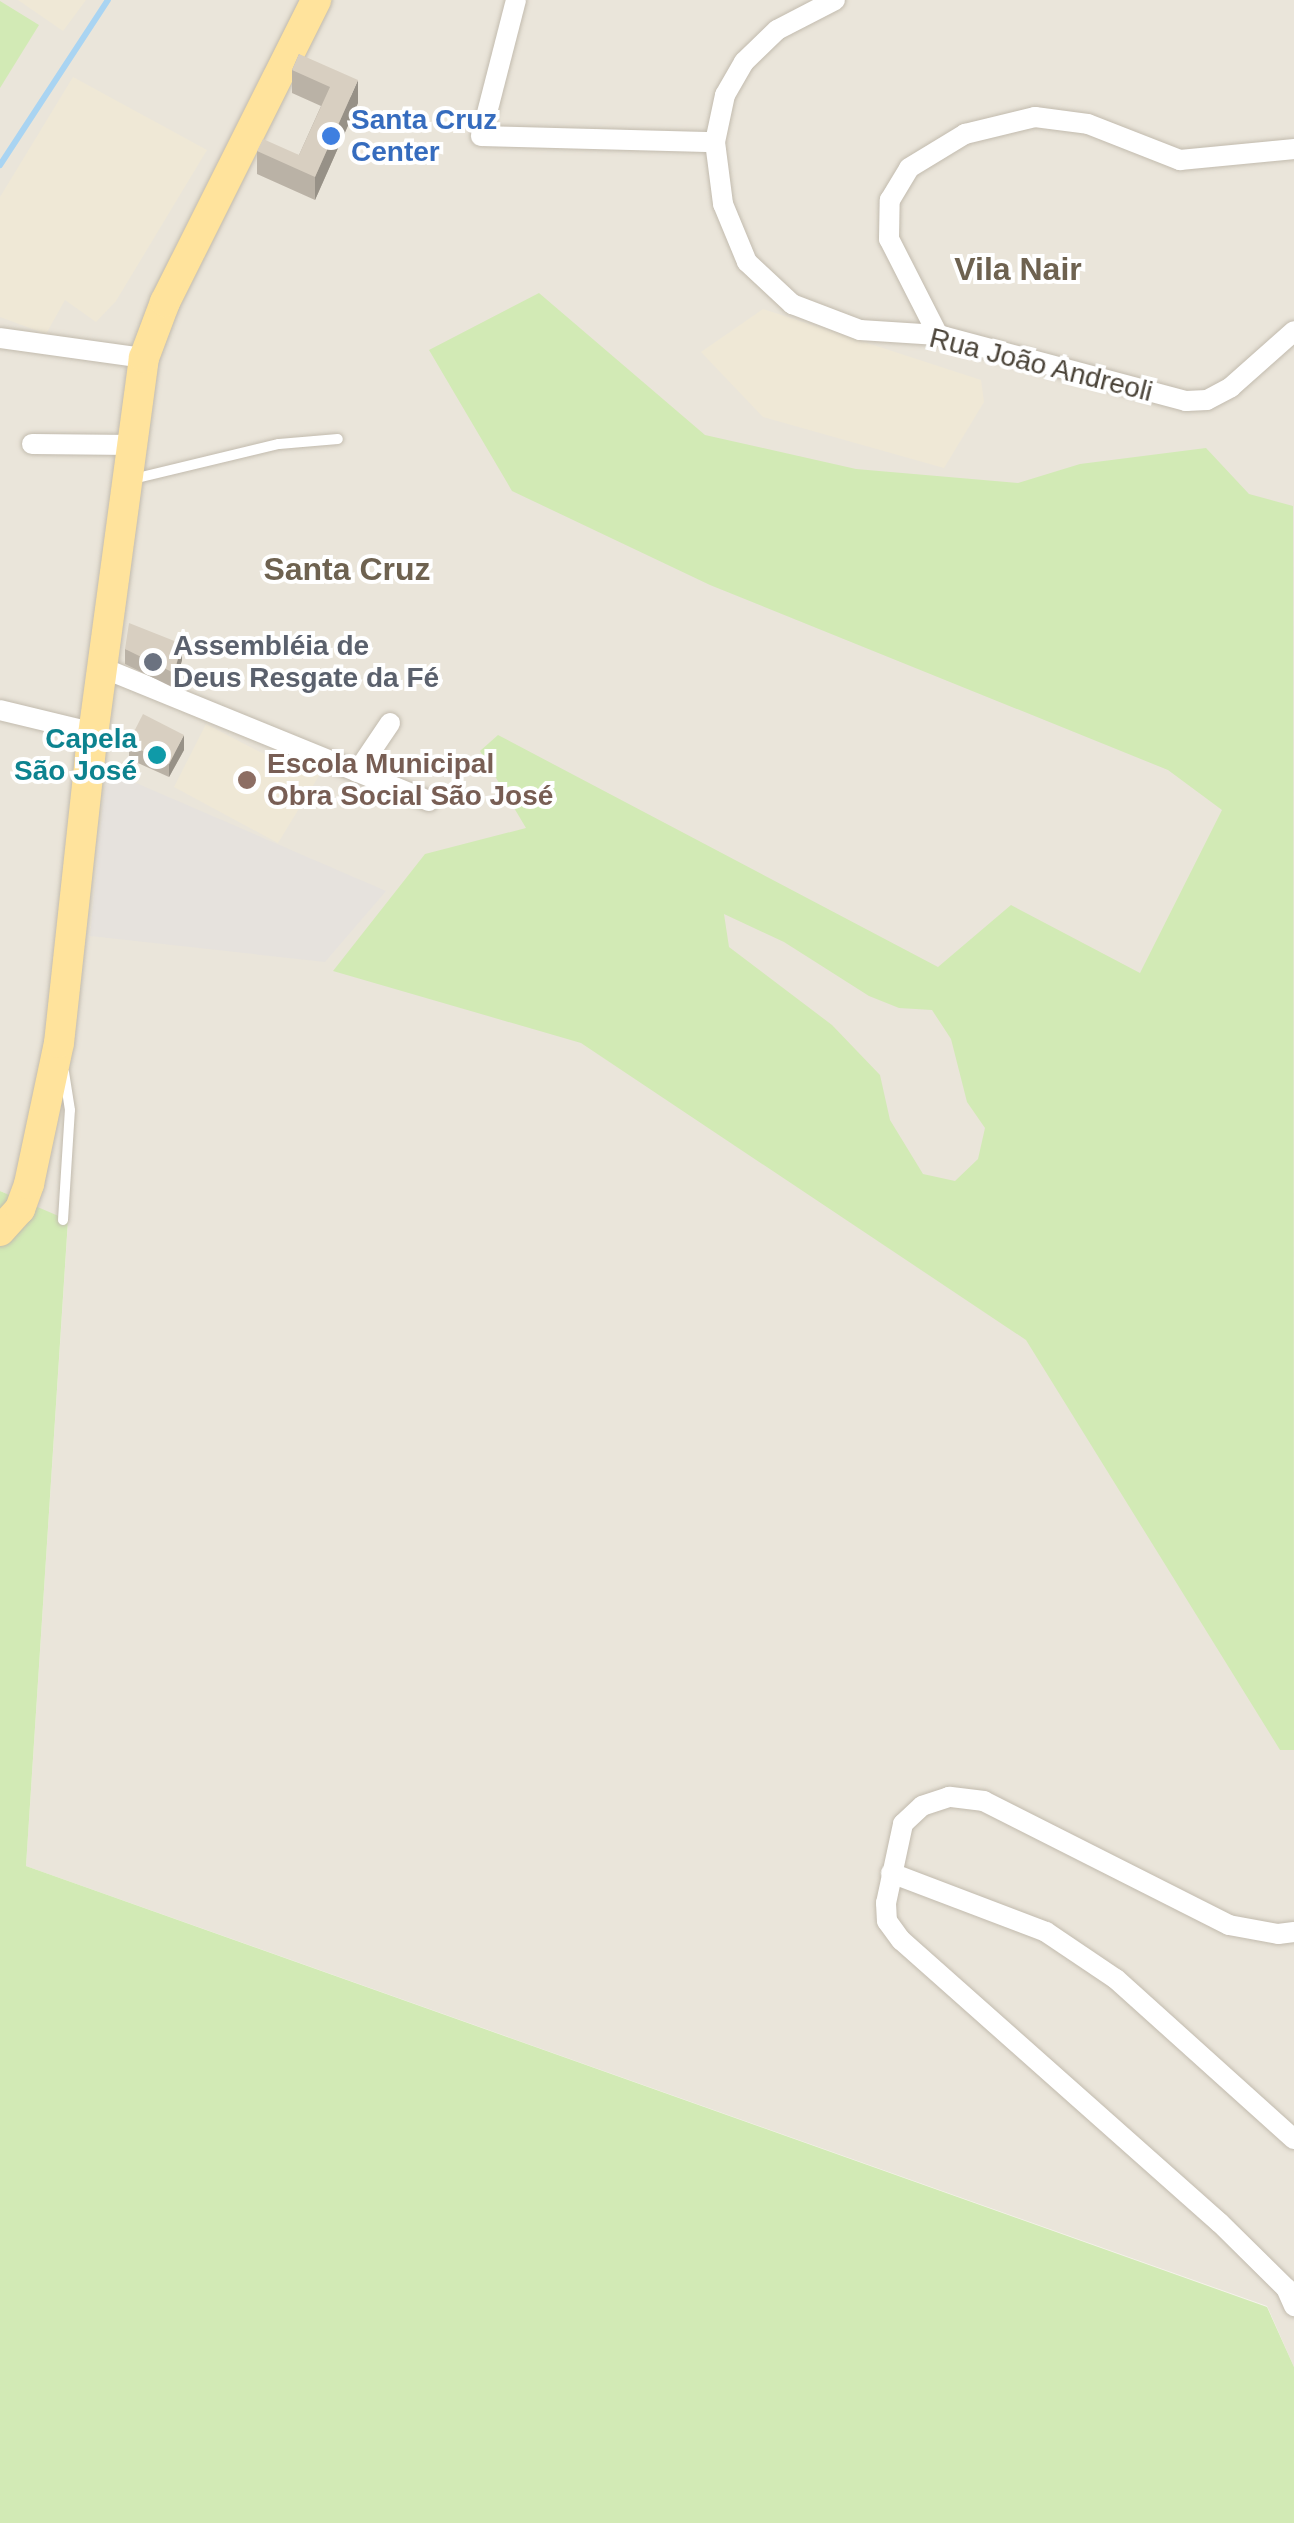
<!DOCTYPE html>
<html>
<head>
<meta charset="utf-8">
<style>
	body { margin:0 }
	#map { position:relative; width:1294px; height:2523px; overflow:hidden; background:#f6f3ec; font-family:Helvetica,sans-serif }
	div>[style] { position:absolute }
	.residential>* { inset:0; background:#eae5da }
	.industrial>* { inset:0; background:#e6e2dd }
	.education>* { inset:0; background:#efe8d6 }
	.green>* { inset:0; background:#d2eab5 }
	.stream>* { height:6px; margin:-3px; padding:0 3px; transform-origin:3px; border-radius:3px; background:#a9d4f2 }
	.roads { filter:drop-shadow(0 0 2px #c2bbae) drop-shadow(0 0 2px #c2bbae) }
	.lane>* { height:10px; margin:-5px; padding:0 5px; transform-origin:5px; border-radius:5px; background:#fff }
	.street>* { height:20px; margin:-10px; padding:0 10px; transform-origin:10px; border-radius:10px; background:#fff }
	.primary>* { height:30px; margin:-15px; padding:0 15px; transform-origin:15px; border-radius:15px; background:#ffe39c }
	.wall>* { inset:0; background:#bab2a6 }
	.shaded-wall>* { inset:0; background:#979187 }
	.building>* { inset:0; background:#d8cfc1; transform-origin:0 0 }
	.dots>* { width:28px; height:28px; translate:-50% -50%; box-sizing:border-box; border:5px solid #fff; border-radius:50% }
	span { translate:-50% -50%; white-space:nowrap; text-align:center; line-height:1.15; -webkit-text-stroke:8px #fff; paint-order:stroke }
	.shop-label { font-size:28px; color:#366cbe; font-weight:700 }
	.left { translate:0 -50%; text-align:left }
	.street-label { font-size:28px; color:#4b4439 }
	.worship-label { font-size:28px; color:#5b616d; font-weight:700 }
	.culture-label { font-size:28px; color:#0d838f; font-weight:700 }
	.right { translate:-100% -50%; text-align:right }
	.education-label { font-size:28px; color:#785e54; font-weight:700 }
	.quarter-label { font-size:32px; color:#6e6250; font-weight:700 }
</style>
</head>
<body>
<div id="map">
	<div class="residential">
		<i style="clip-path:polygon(0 0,1294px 0,1294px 2367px,1267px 2306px,26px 1866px,68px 1221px,0 1191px)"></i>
	</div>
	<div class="industrial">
		<i style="clip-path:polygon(106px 770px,386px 891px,325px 962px,90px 936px)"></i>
	</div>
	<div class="education">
		<i style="clip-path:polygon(18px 0,86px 0,63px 31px)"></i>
		<i style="clip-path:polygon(73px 77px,207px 150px,116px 301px,96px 322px,65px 300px,46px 334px,0 317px,0 197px)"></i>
		<i style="clip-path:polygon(763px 309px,981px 380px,984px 402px,944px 468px,763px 417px,701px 352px)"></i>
		<i style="clip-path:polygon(206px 724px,260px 752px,320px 774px,278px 843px,174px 787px)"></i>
	</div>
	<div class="green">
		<i style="clip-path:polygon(0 1px,39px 25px,0 88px)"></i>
		<i style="clip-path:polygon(evenodd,539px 293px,705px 435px,856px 469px,1018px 483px,1080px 464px,1206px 448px,1249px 494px,1293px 506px,1294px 1750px,1280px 1750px,1026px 1340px,581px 1043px,333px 971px,425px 854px,526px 828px,480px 751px,498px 735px,938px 967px,1011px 905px,1140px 973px,1222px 810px,1168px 770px,710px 585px,512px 491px,429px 350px,539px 293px,724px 914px,784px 942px,869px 996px,899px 1008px,932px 1010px,951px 1039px,967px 1102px,985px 1128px,978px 1159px,955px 1181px,923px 1174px,890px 1120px,880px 1075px,832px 1025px,729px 947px,724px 914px)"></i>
		<i style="clip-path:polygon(0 1191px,68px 1220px,26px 1866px,1267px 2307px,1294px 2367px,1294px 2523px,0 2523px)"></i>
	</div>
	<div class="stream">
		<i style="left:0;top:165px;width:197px;rotate:-56.8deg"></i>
	</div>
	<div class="roads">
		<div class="lane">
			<i style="left:133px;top:479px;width:150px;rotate:-13.5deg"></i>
			<i style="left:279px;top:444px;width:59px;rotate:-4.8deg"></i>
			<i style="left:63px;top:1220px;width:110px;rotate:-86.4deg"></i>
			<i style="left:70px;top:1110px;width:38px;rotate:-99deg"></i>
		</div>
		<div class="street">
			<i style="left:516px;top:0;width:140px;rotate:104.4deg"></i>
			<i style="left:481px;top:136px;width:234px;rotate:1.5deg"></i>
			<i style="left:835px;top:0;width:65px;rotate:152.7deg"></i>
			<i style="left:777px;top:30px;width:46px;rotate:135.9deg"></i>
			<i style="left:744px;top:62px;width:38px;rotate:120deg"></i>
			<i style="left:725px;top:95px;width:48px;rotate:102deg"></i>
			<i style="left:715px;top:142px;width:63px;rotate:82.6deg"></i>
			<i style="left:723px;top:204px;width:63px;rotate:67.5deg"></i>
			<i style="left:747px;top:262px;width:62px;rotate:43deg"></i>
			<i style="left:792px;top:304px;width:73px;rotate:20.9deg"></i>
			<i style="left:860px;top:330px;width:78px;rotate:3.7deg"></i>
			<i style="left:938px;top:335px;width:257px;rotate:14.9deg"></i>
			<i style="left:1186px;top:401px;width:21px;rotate:-3deg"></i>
			<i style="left:1207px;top:400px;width:27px;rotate:-28deg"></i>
			<i style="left:1231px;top:387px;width:84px;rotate:-41.6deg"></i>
			<i style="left:938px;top:335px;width:108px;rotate:-117deg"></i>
			<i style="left:889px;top:239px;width:39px;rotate:-89deg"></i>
			<i style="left:890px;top:200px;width:37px;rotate:-59deg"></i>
			<i style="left:909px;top:168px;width:66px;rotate:-31.3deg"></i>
			<i style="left:965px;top:134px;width:72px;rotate:-13.7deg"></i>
			<i style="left:1035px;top:117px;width:53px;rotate:7.5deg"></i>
			<i style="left:1088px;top:124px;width:99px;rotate:21.4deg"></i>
			<i style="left:1180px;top:160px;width:115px;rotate:-5.5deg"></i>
			<i style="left:0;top:338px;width:145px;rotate:7.9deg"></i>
			<i style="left:32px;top:444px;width:100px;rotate:0.6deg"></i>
			<i style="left:103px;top:668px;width:352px;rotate:22.2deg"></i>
			<i style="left:0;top:710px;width:98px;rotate:13.6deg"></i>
			<i style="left:357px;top:772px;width:59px;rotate:-56deg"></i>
			<i style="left:891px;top:1873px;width:166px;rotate:20.8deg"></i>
			<i style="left:1046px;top:1932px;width:84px;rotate:33.9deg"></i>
			<i style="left:1116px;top:1979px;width:239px;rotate:42deg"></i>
			<i style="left:1294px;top:1932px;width:16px;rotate:173deg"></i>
			<i style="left:1278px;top:1934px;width:50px;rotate:-169.6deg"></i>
			<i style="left:1229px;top:1925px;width:275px;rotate:-153.2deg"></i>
			<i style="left:984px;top:1801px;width:35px;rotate:-173deg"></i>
			<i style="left:949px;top:1797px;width:28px;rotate:162deg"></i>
			<i style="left:922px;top:1806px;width:26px;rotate:137deg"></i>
			<i style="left:903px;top:1824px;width:81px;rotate:102.1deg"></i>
			<i style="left:886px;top:1903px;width:18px;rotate:87deg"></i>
			<i style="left:887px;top:1921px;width:24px;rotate:54deg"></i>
			<i style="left:901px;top:1940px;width:426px;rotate:41.6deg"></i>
			<i style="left:1220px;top:2223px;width:93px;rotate:44.6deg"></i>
			<i style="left:1286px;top:2288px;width:20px;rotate:66deg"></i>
		</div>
		<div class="primary">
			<i style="left:0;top:1231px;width:30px;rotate:-48deg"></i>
			<i style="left:20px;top:1209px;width:27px;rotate:-70deg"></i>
			<i style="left:29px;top:1184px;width:144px;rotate:-78deg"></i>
			<i style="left:59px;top:1043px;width:288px;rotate:-83.8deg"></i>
			<i style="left:90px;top:757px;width:403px;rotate:-82.3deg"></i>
			<i style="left:144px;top:358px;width:60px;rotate:-69.4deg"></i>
			<i style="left:165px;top:302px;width:338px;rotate:-63.4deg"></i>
		</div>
	</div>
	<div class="wall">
		<i style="clip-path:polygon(299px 54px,358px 103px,315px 200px,257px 174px,257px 151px,299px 155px,321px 106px,292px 93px,292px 70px)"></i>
		<i style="clip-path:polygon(125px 649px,182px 660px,174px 688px,125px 664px)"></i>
		<i style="clip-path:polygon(129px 744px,184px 750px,169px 777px,129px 759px)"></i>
	</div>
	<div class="shaded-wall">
		<i style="clip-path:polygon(358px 80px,358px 103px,315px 200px,315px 177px)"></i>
		<i style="clip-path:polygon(182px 644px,182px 660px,174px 688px,174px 673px)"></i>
		<i style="clip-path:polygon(184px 735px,184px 750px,169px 777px,169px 762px)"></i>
	</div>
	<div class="building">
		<i style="clip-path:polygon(299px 54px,358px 80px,315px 177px,257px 151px,263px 139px,299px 155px,330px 87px,292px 70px)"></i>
		<i style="clip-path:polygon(129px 623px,182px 644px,174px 673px,125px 649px)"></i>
		<i style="left:143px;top:714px;width:46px;height:33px;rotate:27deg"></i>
	</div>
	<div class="dots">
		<i style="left:331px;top:136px;background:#3f7fe0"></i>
		<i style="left:153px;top:662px;background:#6b7280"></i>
		<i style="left:157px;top:755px;background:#0f9aa8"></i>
		<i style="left:247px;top:780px;background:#8d6e63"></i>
	</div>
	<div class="shop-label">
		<span class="left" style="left:351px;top:136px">Santa Cruz<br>Center</span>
	</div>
	<div class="street-label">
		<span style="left:1041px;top:365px;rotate:14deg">Rua João Andreoli</span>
	</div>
	<div class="worship-label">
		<span class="left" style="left:173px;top:662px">Assembléia de<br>Deus Resgate da Fé</span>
	</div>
	<div class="culture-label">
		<span class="right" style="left:137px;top:755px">Capela<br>São José</span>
	</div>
	<div class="education-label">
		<span class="left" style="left:267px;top:780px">Escola Municipal<br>Obra Social São José</span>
	</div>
	<div class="quarter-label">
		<span style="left:1018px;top:269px">Vila Nair</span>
		<span style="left:347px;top:569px">Santa Cruz</span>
	</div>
</div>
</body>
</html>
